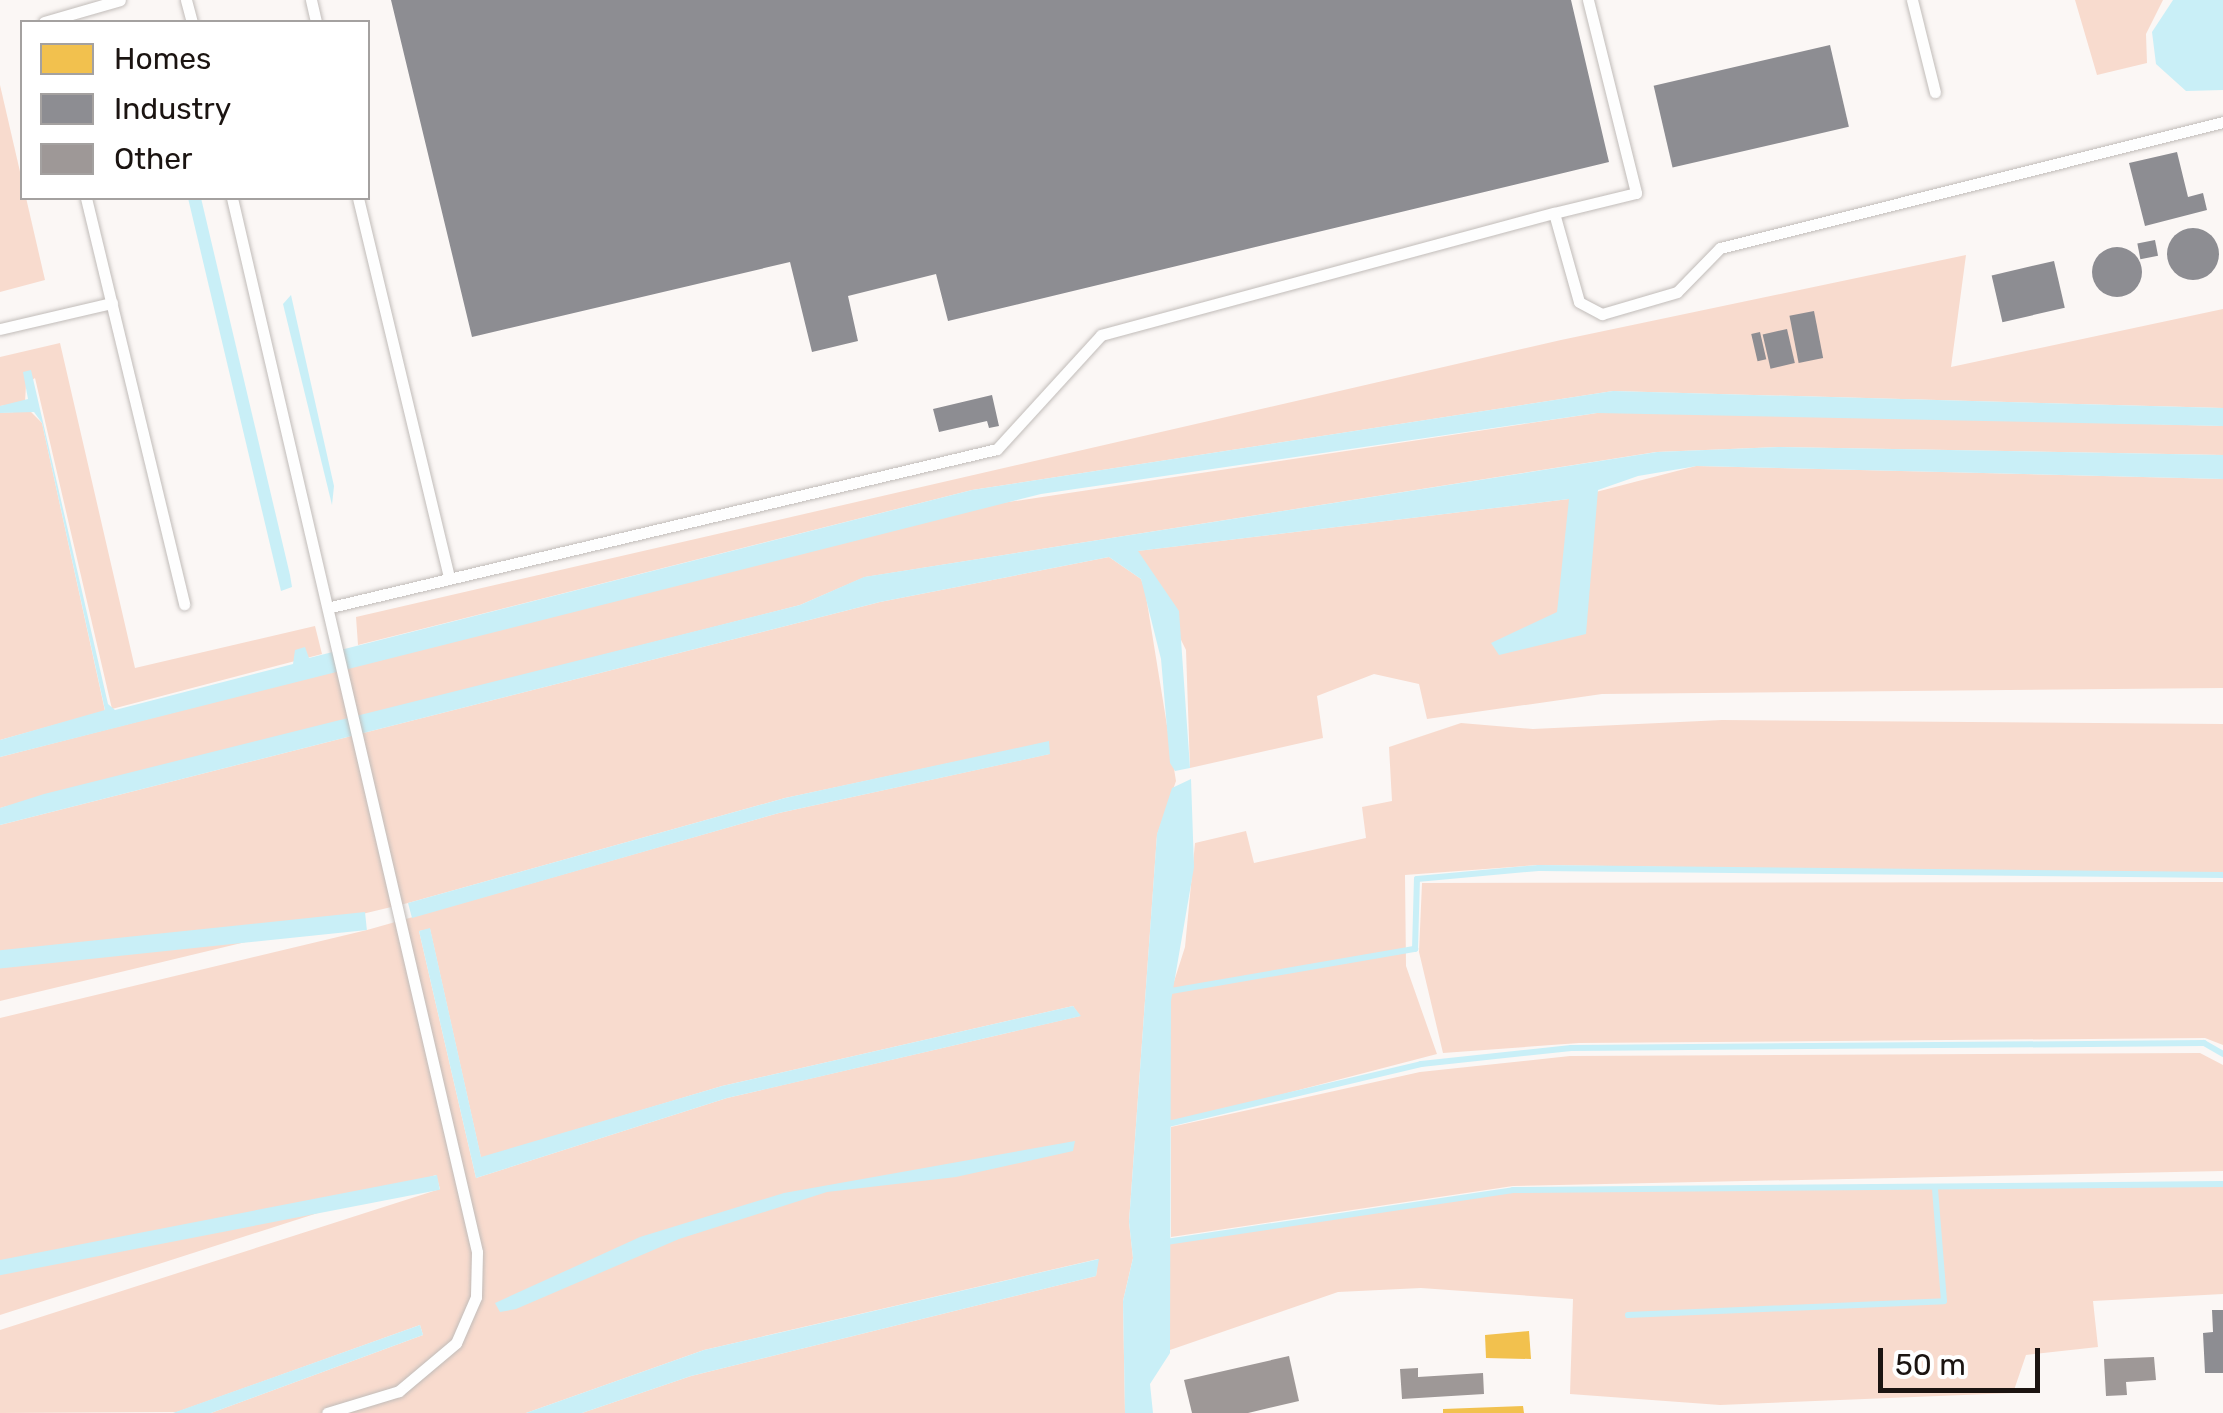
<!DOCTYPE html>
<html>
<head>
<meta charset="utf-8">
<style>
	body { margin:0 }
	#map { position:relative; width:2223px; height:1413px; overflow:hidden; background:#fbf7f5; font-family:Rubik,sans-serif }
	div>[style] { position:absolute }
	.green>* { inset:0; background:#f8dbce }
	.water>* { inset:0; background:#c9eff7; transform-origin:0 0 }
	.homes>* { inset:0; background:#f2c14e }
	.industry>* { inset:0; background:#8d8d92; transform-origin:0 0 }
	.round { border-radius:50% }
	.stream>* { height:6px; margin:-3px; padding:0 3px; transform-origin:3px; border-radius:3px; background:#c9eff7 }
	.building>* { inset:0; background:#9e9897 }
	.roads { filter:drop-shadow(0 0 2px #c1bcb9) drop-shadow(0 0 2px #c1bcb9) }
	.service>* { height:11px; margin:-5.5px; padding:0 5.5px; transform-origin:5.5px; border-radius:5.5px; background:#fefefe }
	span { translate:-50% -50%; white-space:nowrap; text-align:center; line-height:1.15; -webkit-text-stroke:10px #fff; paint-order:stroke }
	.legend { position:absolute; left:20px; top:20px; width:350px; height:180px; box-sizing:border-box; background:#fff; border:2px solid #a4a1a0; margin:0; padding:12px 18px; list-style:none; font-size:30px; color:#1b1411 }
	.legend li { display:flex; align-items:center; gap:20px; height:50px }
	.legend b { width:50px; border:2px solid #a4a1a0 }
	.scale { position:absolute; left:1878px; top:1348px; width:162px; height:45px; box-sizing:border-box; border:5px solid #1b1411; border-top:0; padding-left:12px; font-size:30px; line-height:35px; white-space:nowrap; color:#1b1411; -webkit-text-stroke:8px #fff; paint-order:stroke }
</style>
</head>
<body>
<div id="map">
	<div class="green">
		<i style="clip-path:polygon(2075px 0,2163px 0,2146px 34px,2147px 63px,2097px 75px)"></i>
		<i style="clip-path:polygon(0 85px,45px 280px,0 292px)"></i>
		<i style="clip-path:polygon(1966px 255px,1951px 367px,2223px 309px,2223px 408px,1613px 391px,972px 490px,358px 645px,356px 617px,1561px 340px)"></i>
		<i style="clip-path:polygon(60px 343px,135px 668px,315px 626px,322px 654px,112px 709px,35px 378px,26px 384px,25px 403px,0 406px,0 357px)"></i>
		<i style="clip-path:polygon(30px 411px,42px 423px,105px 711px,0 740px,0 413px)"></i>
		<i style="clip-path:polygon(1725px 412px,2223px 426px,2223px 455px,1779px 447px,1656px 452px,1257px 515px,865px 577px,800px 605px,0 808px,0 757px,969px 508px,1597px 413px)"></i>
		<i style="clip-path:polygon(1696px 466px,2223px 479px,2223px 688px,1602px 694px,1427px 719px,1419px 684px,1374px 674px,1317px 696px,1323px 738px,1190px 768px,1186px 650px,1137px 551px,1569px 499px)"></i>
		<i style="clip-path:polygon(evenodd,1109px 557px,1141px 579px,1145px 590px,1176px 781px,1157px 835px,1129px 1222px,1133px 1258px,1123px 1301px,1125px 1413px,582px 1413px,691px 1376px,1096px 1276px,1098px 1259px,704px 1350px,526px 1413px,211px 1413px,423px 1335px,420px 1325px,177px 1412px,0 1413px,0 1330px,440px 1189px,436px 1175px,0 1315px,0 1018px,367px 930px,779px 813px,1049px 754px,1049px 742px,785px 798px,408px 903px,0 1001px,0 825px,880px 602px,1109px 557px,430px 929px,481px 1158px,722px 1086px,1073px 1006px,1080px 1016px,727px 1098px,476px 1178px,419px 931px,430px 929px)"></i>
		<i style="clip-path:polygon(1722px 720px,2223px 724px,2223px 875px,1539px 865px,1405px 875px,1406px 966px,1437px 1054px,1168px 1124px,1171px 991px,1185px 947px,1195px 843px,1246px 831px,1254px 863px,1366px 838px,1362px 807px,1392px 801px,1389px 747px,1461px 723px,1533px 729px)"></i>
		<i style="clip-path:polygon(2223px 882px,2223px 1045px,2205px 1038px,1579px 1043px,1443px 1053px,1419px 952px,1422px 883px)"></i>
		<i style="clip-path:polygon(2200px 1053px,2223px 1065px,2223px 1171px,1513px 1186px,1171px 1237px,1171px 1127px,1420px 1072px,1570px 1056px)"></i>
		<i style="clip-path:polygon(2223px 1186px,2223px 1294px,2093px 1301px,2098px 1347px,2026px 1355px,2013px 1393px,1720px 1405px,1570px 1394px,1573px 1299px,1421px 1288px,1338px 1292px,1170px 1350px,1166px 1242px,1254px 1228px,1513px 1192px)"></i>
	</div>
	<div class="water">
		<i style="clip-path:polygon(2173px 0,2223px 0,2223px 90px,2186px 91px,2156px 64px,2152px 32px)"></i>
		<i style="clip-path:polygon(188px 198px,201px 198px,290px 575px,292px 587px,281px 591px)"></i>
		<i style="clip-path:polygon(291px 295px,334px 486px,332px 505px,283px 304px)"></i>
		<i style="clip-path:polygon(31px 370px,108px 704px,115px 710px,293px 664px,295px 650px,305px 647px,309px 658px,972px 490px,1613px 391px,2223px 408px,2223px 426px,1597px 413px,1041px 494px,0 757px,0 740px,105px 710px,42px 423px,34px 412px,0 413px,0 406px,28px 399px,23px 372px)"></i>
		<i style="clip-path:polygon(1779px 447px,2223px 455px,2223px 479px,1697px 466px,1638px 476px,1598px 490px,1586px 634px,1499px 655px,1491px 643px,1557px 612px,1569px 499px,1138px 551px,1179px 611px,1190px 768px,1175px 771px,1170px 763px,1161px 659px,1141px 579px,1109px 557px,880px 602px,0 825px,0 808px,44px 794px,800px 605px,864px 577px,1657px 452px)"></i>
		<i style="clip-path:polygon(1049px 741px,1050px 754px,779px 813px,412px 918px,408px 903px,785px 798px)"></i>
		<i style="clip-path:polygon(1191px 779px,1194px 867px,1171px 1001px,1170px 1353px,1150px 1384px,1153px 1413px,1125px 1413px,1123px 1301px,1133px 1258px,1129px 1222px,1157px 834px,1172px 788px)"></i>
		<i style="left:365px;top:912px;width:18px;height:376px;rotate:84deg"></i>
		<i style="clip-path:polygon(430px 928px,481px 1157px,722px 1086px,1073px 1006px,1081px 1016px,727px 1098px,476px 1178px,419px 931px)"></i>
		<i style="clip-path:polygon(1075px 1141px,1073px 1151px,956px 1177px,827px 1192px,679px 1239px,516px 1309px,500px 1312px,495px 1303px,640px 1237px,784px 1193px)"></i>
		<i style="left:437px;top:1175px;width:15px;height:459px;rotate:79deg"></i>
		<i style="clip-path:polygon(1099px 1259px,1096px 1276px,691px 1376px,582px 1413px,526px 1413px,704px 1350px)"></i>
		<i style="clip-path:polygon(420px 1325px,423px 1335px,211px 1413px,173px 1413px)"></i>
	</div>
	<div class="homes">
		<i style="clip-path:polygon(1529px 1331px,1531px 1359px,1486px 1358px,1485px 1335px)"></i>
		<i style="clip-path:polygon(1523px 1406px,1524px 1413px,1443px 1413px,1443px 1409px)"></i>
	</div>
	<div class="industry">
		<i style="clip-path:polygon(391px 0,1571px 0,1609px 162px,948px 321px,936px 274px,848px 296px,858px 341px,812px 352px,790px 262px,472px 337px)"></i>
		<i style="left:1830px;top:45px;width:84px;height:181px;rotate:77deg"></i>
		<i style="clip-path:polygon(2177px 152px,2188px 197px,2203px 193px,2207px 210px,2145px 226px,2129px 163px)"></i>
		<i class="round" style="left:2167px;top:228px;width:52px;height:52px"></i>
		<i style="left:2155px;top:240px;width:16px;height:18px;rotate:79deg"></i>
		<i class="round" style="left:2092px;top:247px;width:50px;height:50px"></i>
		<i style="left:2054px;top:261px;width:48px;height:64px;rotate:77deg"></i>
		<i style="left:1814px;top:311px;width:48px;height:25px;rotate:79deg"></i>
		<i style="left:1787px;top:329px;width:35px;height:25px;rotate:77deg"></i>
		<i style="left:1760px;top:332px;width:28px;height:9px;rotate:77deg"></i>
		<i style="clip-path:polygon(992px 395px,999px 426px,989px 428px,987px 421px,939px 432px,933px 409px)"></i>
		<i style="clip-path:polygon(2212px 1310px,2223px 1310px,2223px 1373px,2205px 1373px,2203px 1333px,2213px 1332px)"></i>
	</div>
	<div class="stream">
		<i style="left:1171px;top:991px;width:248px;rotate:-9.8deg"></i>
		<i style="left:1415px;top:949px;width:70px;rotate:-88.4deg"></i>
		<i style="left:1417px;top:879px;width:122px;rotate:-5.2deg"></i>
		<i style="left:1539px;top:868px;width:684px;rotate:0.59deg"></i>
		<i style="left:1168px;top:1124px;width:260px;rotate:-13.3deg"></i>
		<i style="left:1421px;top:1064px;width:151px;rotate:-6.1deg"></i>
		<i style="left:1571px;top:1048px;width:633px;rotate:-0.45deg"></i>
		<i style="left:2204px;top:1043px;width:22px;rotate:30deg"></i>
		<i style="left:1166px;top:1242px;width:351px;rotate:-8.5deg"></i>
		<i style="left:1513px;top:1190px;width:710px;rotate:-0.48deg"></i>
		<i style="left:1628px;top:1315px;width:316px;rotate:-2.5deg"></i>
		<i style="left:1944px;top:1301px;width:112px;rotate:-94.6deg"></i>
	</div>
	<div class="building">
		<i style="clip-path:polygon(1289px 1356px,1299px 1401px,1248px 1413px,1192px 1413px,1184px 1380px)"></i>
		<i style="clip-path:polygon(2154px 1357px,2156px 1380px,2126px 1382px,2127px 1395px,2106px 1396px,2104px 1359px)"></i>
		<i style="clip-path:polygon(1418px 1368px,1418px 1377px,1483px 1373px,1484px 1394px,1402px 1399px,1400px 1369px)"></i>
	</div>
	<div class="roads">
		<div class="service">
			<i style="left:186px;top:0;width:23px;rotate:75deg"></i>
			<i style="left:311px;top:0;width:23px;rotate:77deg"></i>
			<i style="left:1588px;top:0;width:199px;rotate:76deg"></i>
			<i style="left:1636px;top:193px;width:84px;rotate:166.3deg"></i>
			<i style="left:1554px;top:213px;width:92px;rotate:74.3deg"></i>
			<i style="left:1579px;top:302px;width:26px;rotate:28deg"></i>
			<i style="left:1602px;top:314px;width:78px;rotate:-16.3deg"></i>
			<i style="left:1677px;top:292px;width:62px;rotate:-45.7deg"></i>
			<i style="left:1720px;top:248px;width:519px;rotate:-14.06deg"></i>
			<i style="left:1912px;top:0;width:95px;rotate:76deg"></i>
			<i style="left:44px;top:22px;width:79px;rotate:-16.1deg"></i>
			<i style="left:86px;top:198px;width:418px;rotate:76.4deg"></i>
			<i style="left:232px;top:198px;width:1082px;rotate:76.91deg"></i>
			<i style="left:477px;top:1252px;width:45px;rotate:91.3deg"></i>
			<i style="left:476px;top:1297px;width:50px;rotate:113.5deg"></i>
			<i style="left:456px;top:1343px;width:75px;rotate:139.9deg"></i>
			<i style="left:399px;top:1391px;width:75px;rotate:163deg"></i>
			<i style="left:358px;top:198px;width:391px;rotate:76.5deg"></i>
			<i style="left:0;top:329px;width:115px;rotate:-13.1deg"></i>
			<i style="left:331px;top:607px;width:684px;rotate:-13.35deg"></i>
			<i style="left:997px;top:449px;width:154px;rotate:-47.6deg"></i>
			<i style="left:1101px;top:335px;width:469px;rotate:-15.1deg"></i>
		</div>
	</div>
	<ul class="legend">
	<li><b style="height:28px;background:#f2c14e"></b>Homes</li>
	<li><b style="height:28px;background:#8d8d92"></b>Industry</li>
	<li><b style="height:28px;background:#9e9897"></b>Other</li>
	</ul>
	<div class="scale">50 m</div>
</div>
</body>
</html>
